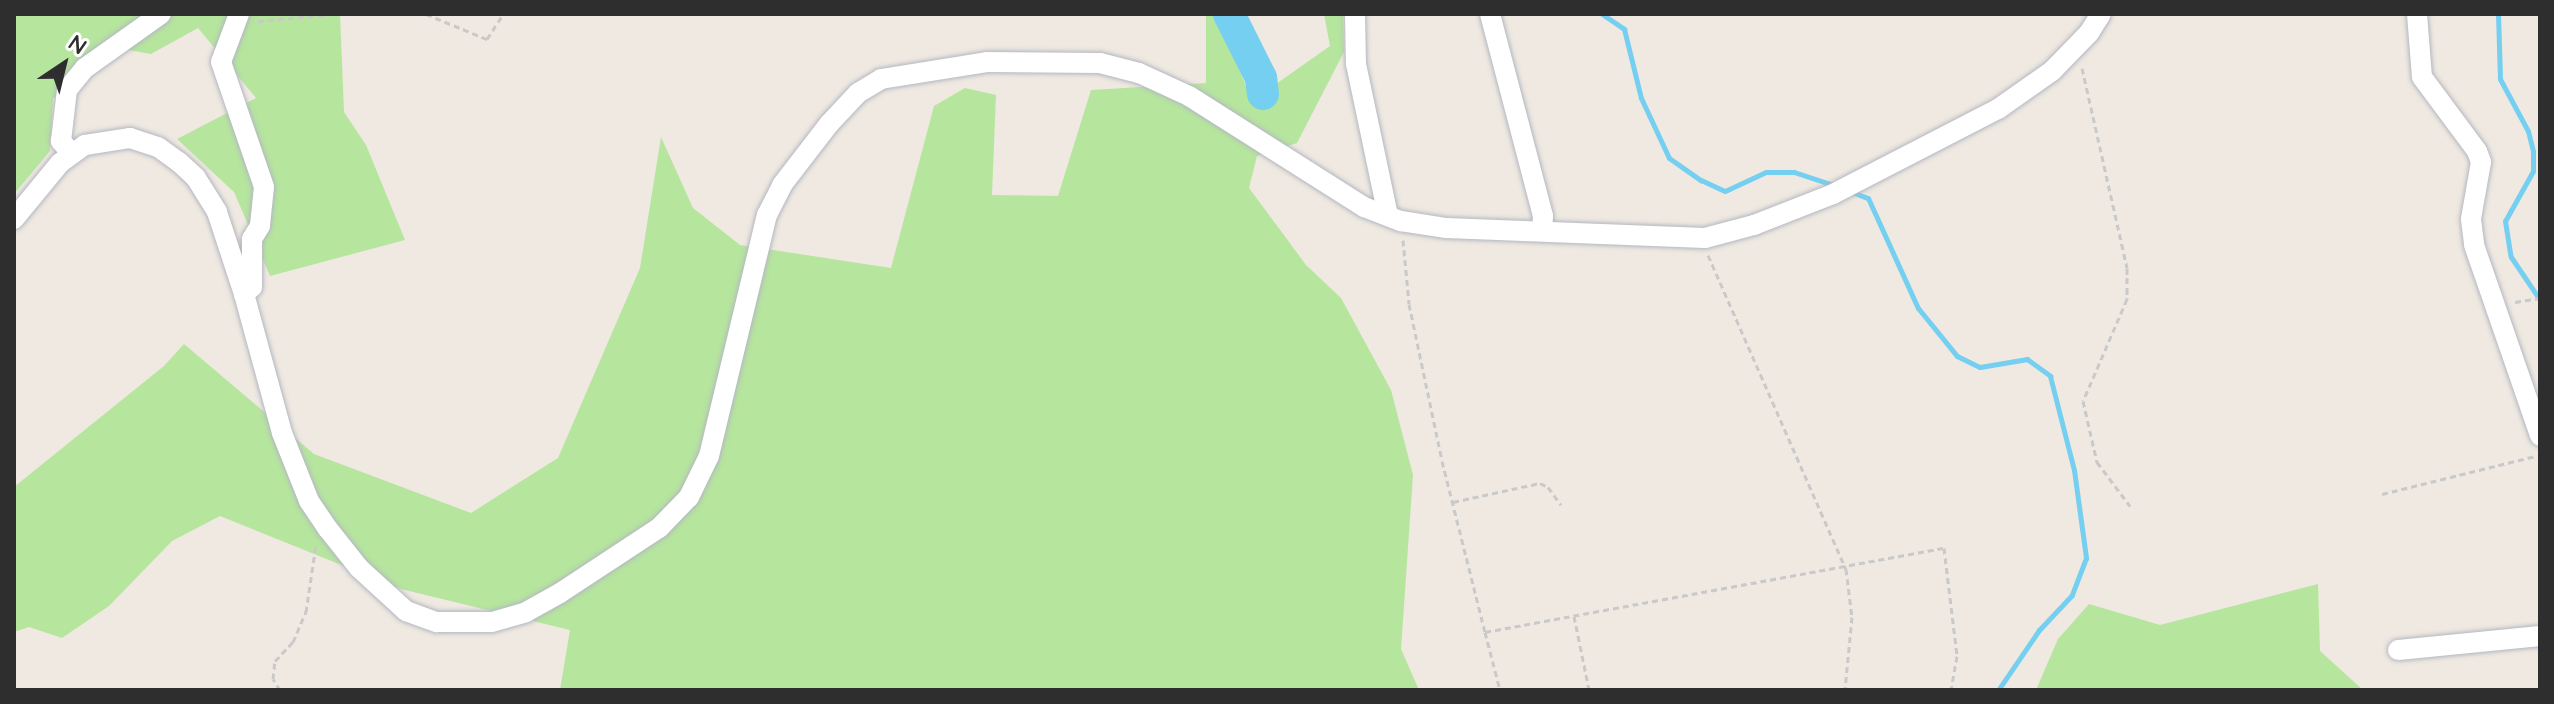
<!DOCTYPE html>
<html>
<head>
<meta charset="utf-8">
<style>
	body { margin:0 }
	#map { position:relative; width:2554px; height:704px; overflow:hidden; background:#efe9e1; font-family:Quicksand,sans-serif }
	div>[style] { position:absolute }
	.green>* { inset:0; background:#b6e59e }
	.stream>* { height:5px; margin:-2.5px; padding:0 2.5px; transform-origin:2.5px; border-radius:2.5px; background:#75cff0 }
	.river>* { height:32px; margin:-16px; padding:0 16px; transform-origin:16px; border-radius:16px; background:#75cff0 }
	.path>* { height:3px; margin-top:-1.5px; transform-origin:0; background:repeating-linear-gradient(90deg,#c9c9c9 0 6px,transparent 0 10px) }
	.roads { filter:drop-shadow(0 0 2px #b4b7c1) drop-shadow(0 0 2px #b4b7c1) }
	.minor>* { height:20px; margin:-10px; padding:0 10px; transform-origin:10px; border-radius:10px; background:#fff }
	span { translate:-50% -50%; white-space:nowrap; text-align:center; line-height:1.15; -webkit-text-stroke:7px #fff; paint-order:stroke }
	.frame { position:absolute; inset:0; border:16px solid #2e2e2e; pointer-events:none }
	.north { position:absolute; left:24px; top:24px; width:80px; height:80px; -webkit-text-stroke:6px #fff; paint-order:stroke; rotate:35deg; font-size:22px; font-weight:700; line-height:32px; text-align:center; color:#2e2e2e }
	.north::after { content:''; display:block; margin:auto; width:28px; height:36px; background:#2e2e2e; clip-path:polygon(50% 0,100% 100%,50% 72%,0 100%) }
</style>
</head>
<body>
<div id="map">
	<div class="green">
		<i style="clip-path:polygon(14px 14px,340px 14px,344px 112px,366px 145px,405px 240px,270px 276px,234px 192px,177px 139px,256px 98px,198px 28px,151px 54px,99px 45px,53px 99px,50px 151px,14px 194px)"></i>
		<i style="clip-path:polygon(1206px 14px,1217px 14px,1252px 101px,1330px 46px,1324px 14px,1343px 14px,1344px 52px,1297px 143px,1257px 156px,1249px 188px,1306px 265px,1341px 298px,1391px 390px,1413px 475px,1401px 649px,1419px 690px,560px 690px,570px 630px,401px 589px,220px 516px,172px 541px,109px 606px,62px 638px,29px 627px,14px 632px,14px 487px,164px 366px,184px 344px,314px 454px,471px 513px,558px 458px,640px 268px,661px 137px,693px 208px,740px 245px,891px 268px,934px 106px,965px 88px,996px 95px,992px 195px,1058px 196px,1091px 90px,1206px 83px)"></i>
		<i style="clip-path:polygon(2318px 584px,2320px 651px,2363px 690px,2036px 690px,2058px 639px,2089px 604px,2160px 625px)"></i>
	</div>
	<div class="stream">
		<i style="left:1602px;top:14px;width:27px;rotate:34deg"></i>
		<i style="left:1624px;top:29px;width:71px;rotate:76.2deg"></i>
		<i style="left:1641px;top:98px;width:66px;rotate:65deg"></i>
		<i style="left:1669px;top:158px;width:39px;rotate:35deg"></i>
		<i style="left:1701px;top:180px;width:26px;rotate:25deg"></i>
		<i style="left:1725px;top:191px;width:45px;rotate:-24.9deg"></i>
		<i style="left:1766px;top:172px;width:28px"></i>
		<i style="left:1794px;top:172px;width:44px;rotate:18.4deg"></i>
		<i style="left:2498px;top:14px;width:65px;rotate:88.2deg"></i>
		<i style="left:2500px;top:79px;width:59px;rotate:61.7deg"></i>
		<i style="left:2528px;top:131px;width:21px;rotate:76deg"></i>
		<i style="left:2533px;top:151px;width:20px;rotate:90deg"></i>
		<i style="left:2533px;top:171px;width:57px;rotate:119.2deg"></i>
		<i style="left:2505px;top:221px;width:36px;rotate:81deg"></i>
		<i style="left:2511px;top:257px;width:52px;rotate:56deg"></i>
		<i style="left:1852px;top:192px;width:17px;rotate:21deg"></i>
		<i style="left:1868px;top:198px;width:121px;rotate:65.6deg"></i>
		<i style="left:1918px;top:308px;width:62px;rotate:50.9deg"></i>
		<i style="left:1957px;top:356px;width:25px;rotate:26deg"></i>
		<i style="left:1980px;top:367px;width:48px;rotate:-9.7deg"></i>
		<i style="left:2027px;top:359px;width:29px;rotate:36deg"></i>
		<i style="left:2050px;top:376px;width:97px;rotate:75.7deg"></i>
		<i style="left:2074px;top:470px;width:89px;rotate:82.2deg"></i>
		<i style="left:2086px;top:558px;width:40px;rotate:111deg"></i>
		<i style="left:2072px;top:595px;width:48px;rotate:133.3deg"></i>
		<i style="left:2039px;top:630px;width:73px;rotate:124.3deg"></i>
	</div>
	<div class="river">
		<i style="left:1229px;top:14px;width:72px;rotate:63.4deg"></i>
		<i style="left:1261px;top:78px;width:16px;rotate:83deg"></i>
	</div>
	<div class="path">
		<i style="left:426px;top:14px;width:66px;rotate:22.3deg"></i>
		<i style="left:487px;top:39px;width:30px;rotate:-57deg"></i>
		<i style="left:258px;top:21px;width:76px;rotate:-5.3deg"></i>
		<i style="left:2082px;top:68px;width:205px;rotate:77.3deg"></i>
		<i style="left:2127px;top:268px;width:31px;rotate:90deg"></i>
		<i style="left:2127px;top:299px;width:111px;rotate:113.3deg"></i>
		<i style="left:2083px;top:401px;width:63px;rotate:77.1deg"></i>
		<i style="left:2097px;top:462px;width:55px;rotate:53.1deg"></i>
		<i style="left:1403px;top:240px;width:64px;rotate:84.6deg"></i>
		<i style="left:1409px;top:304px;width:160px;rotate:78.1deg"></i>
		<i style="left:1442px;top:461px;width:176px;rotate:75.9deg"></i>
		<i style="left:1485px;top:632px;width:467px;rotate:-10.4deg"></i>
		<i style="left:1944px;top:548px;width:109px;rotate:83.1deg"></i>
		<i style="left:1957px;top:656px;width:35px;rotate:100deg"></i>
		<i style="left:1708px;top:255px;width:343px;rotate:66.3deg"></i>
		<i style="left:1846px;top:569px;width:48px;rotate:82.9deg"></i>
		<i style="left:1852px;top:617px;width:73px;rotate:95.5deg"></i>
		<i style="left:2515px;top:302px;width:25px;rotate:-9deg"></i>
		<i style="left:2382px;top:494px;width:159px;rotate:-13.9deg"></i>
		<i style="left:1453px;top:502px;width:89px;rotate:-12.3deg"></i>
		<i style="left:1540px;top:483px;width:9px;rotate:27deg"></i>
		<i style="left:1548px;top:487px;width:22px;rotate:54deg"></i>
		<i style="left:1574px;top:616px;width:76px;rotate:78.5deg"></i>
		<i style="left:1485px;top:632px;width:60px;rotate:75.5deg"></i>
		<i style="left:280px;top:690px;width:13px;rotate:-122deg"></i>
		<i style="left:273px;top:679px;width:18px;rotate:-84deg"></i>
		<i style="left:275px;top:661px;width:26px;rotate:-47deg"></i>
		<i style="left:293px;top:642px;width:33px;rotate:-67deg"></i>
		<i style="left:306px;top:612px;width:69px;rotate:-81.6deg"></i>
	</div>
	<div class="roads">
		<div class="minor">
			<i style="left:239px;top:14px;width:51px;rotate:110.6deg"></i>
			<i style="left:221px;top:62px;width:132px;rotate:71deg"></i>
			<i style="left:264px;top:187px;width:39px;rotate:96deg"></i>
			<i style="left:260px;top:226px;width:15px;rotate:122deg"></i>
			<i style="left:252px;top:239px;width:48px;rotate:90deg"></i>
			<i style="left:252px;top:287px;width:11px;rotate:139deg"></i>
			<i style="left:1355px;top:14px;width:50px;rotate:88.9deg"></i>
			<i style="left:1356px;top:64px;width:155px;rotate:78.1deg"></i>
			<i style="left:1490px;top:14px;width:209px;rotate:75.3deg"></i>
			<i style="left:1543px;top:216px;width:15px;rotate:94deg"></i>
			<i style="left:2417px;top:14px;width:63px;rotate:85.5deg"></i>
			<i style="left:2422px;top:77px;width:92px;rotate:53.4deg"></i>
			<i style="left:2477px;top:151px;width:12px;rotate:70deg"></i>
			<i style="left:2481px;top:162px;width:58px;rotate:100deg"></i>
			<i style="left:2471px;top:219px;width:26px;rotate:83deg"></i>
			<i style="left:2474px;top:245px;width:202px;rotate:70.9deg"></i>
			<i style="left:71px;top:153px;width:16px;rotate:-130deg"></i>
			<i style="left:61px;top:141px;width:51px;rotate:-83.3deg"></i>
			<i style="left:67px;top:90px;width:28px;rotate:-51deg"></i>
			<i style="left:85px;top:68px;width:93px;rotate:-35.4deg"></i>
			<i style="left:14px;top:219px;width:72px;rotate:-50.6deg"></i>
			<i style="left:60px;top:163px;width:31px;rotate:-36deg"></i>
			<i style="left:85px;top:145px;width:46px;rotate:-8.8deg"></i>
			<i style="left:130px;top:138px;width:29px;rotate:18deg"></i>
			<i style="left:158px;top:147px;width:26px;rotate:36deg"></i>
			<i style="left:179px;top:162px;width:23px;rotate:43deg"></i>
			<i style="left:196px;top:178px;width:40px;rotate:58deg"></i>
			<i style="left:217px;top:212px;width:86px;rotate:71.8deg"></i>
			<i style="left:244px;top:294px;width:144px;rotate:74.7deg"></i>
			<i style="left:282px;top:433px;width:73px;rotate:68.3deg"></i>
			<i style="left:309px;top:501px;width:34px;rotate:56deg"></i>
			<i style="left:328px;top:529px;width:50px;rotate:51.5deg"></i>
			<i style="left:359px;top:568px;width:64px;rotate:42.5deg"></i>
			<i style="left:406px;top:611px;width:33px;rotate:20deg"></i>
			<i style="left:437px;top:622px;width:55px"></i>
			<i style="left:492px;top:622px;width:35px;rotate:-16deg"></i>
			<i style="left:526px;top:612px;width:39px;rotate:-29deg"></i>
			<i style="left:560px;top:593px;width:118px;rotate:-33.3deg"></i>
			<i style="left:659px;top:528px;width:43px;rotate:-45.9deg"></i>
			<i style="left:689px;top:497px;width:46px;rotate:-64deg"></i>
			<i style="left:709px;top:456px;width:248px;rotate:-76.5deg"></i>
			<i style="left:767px;top:215px;width:34px;rotate:-63deg"></i>
			<i style="left:782px;top:185px;width:77px;rotate:-52.4deg"></i>
			<i style="left:829px;top:124px;width:42px;rotate:-46.9deg"></i>
			<i style="left:858px;top:93px;width:27px;rotate:-31deg"></i>
			<i style="left:881px;top:79px;width:107px;rotate:-9.1deg"></i>
			<i style="left:987px;top:62px;width:113px;rotate:0.5deg"></i>
			<i style="left:1100px;top:63px;width:40px;rotate:14.4deg"></i>
			<i style="left:1139px;top:73px;width:55px;rotate:24.7deg"></i>
			<i style="left:1189px;top:96px;width:207px;rotate:32.4deg"></i>
			<i style="left:1364px;top:207px;width:40px;rotate:21deg"></i>
			<i style="left:1401px;top:221px;width:46px;rotate:8.8deg"></i>
			<i style="left:1446px;top:228px;width:259px;rotate:2.2deg"></i>
			<i style="left:1705px;top:238px;width:51px;rotate:-14.9deg"></i>
			<i style="left:1754px;top:225px;width:85px;rotate:-21.4deg"></i>
			<i style="left:1833px;top:194px;width:186px;rotate:-27.3deg"></i>
			<i style="left:1998px;top:109px;width:66px;rotate:-35.1deg"></i>
			<i style="left:2052px;top:71px;width:53px;rotate:-45.8deg"></i>
			<i style="left:2089px;top:33px;width:22px;rotate:-58deg"></i>
			<i style="left:2398px;top:650px;width:143px;rotate:-5.6deg"></i>
		</div>
	</div>
	<div class="frame"></div>
	<div class="north">N</div>
</div>
</body>
</html>
